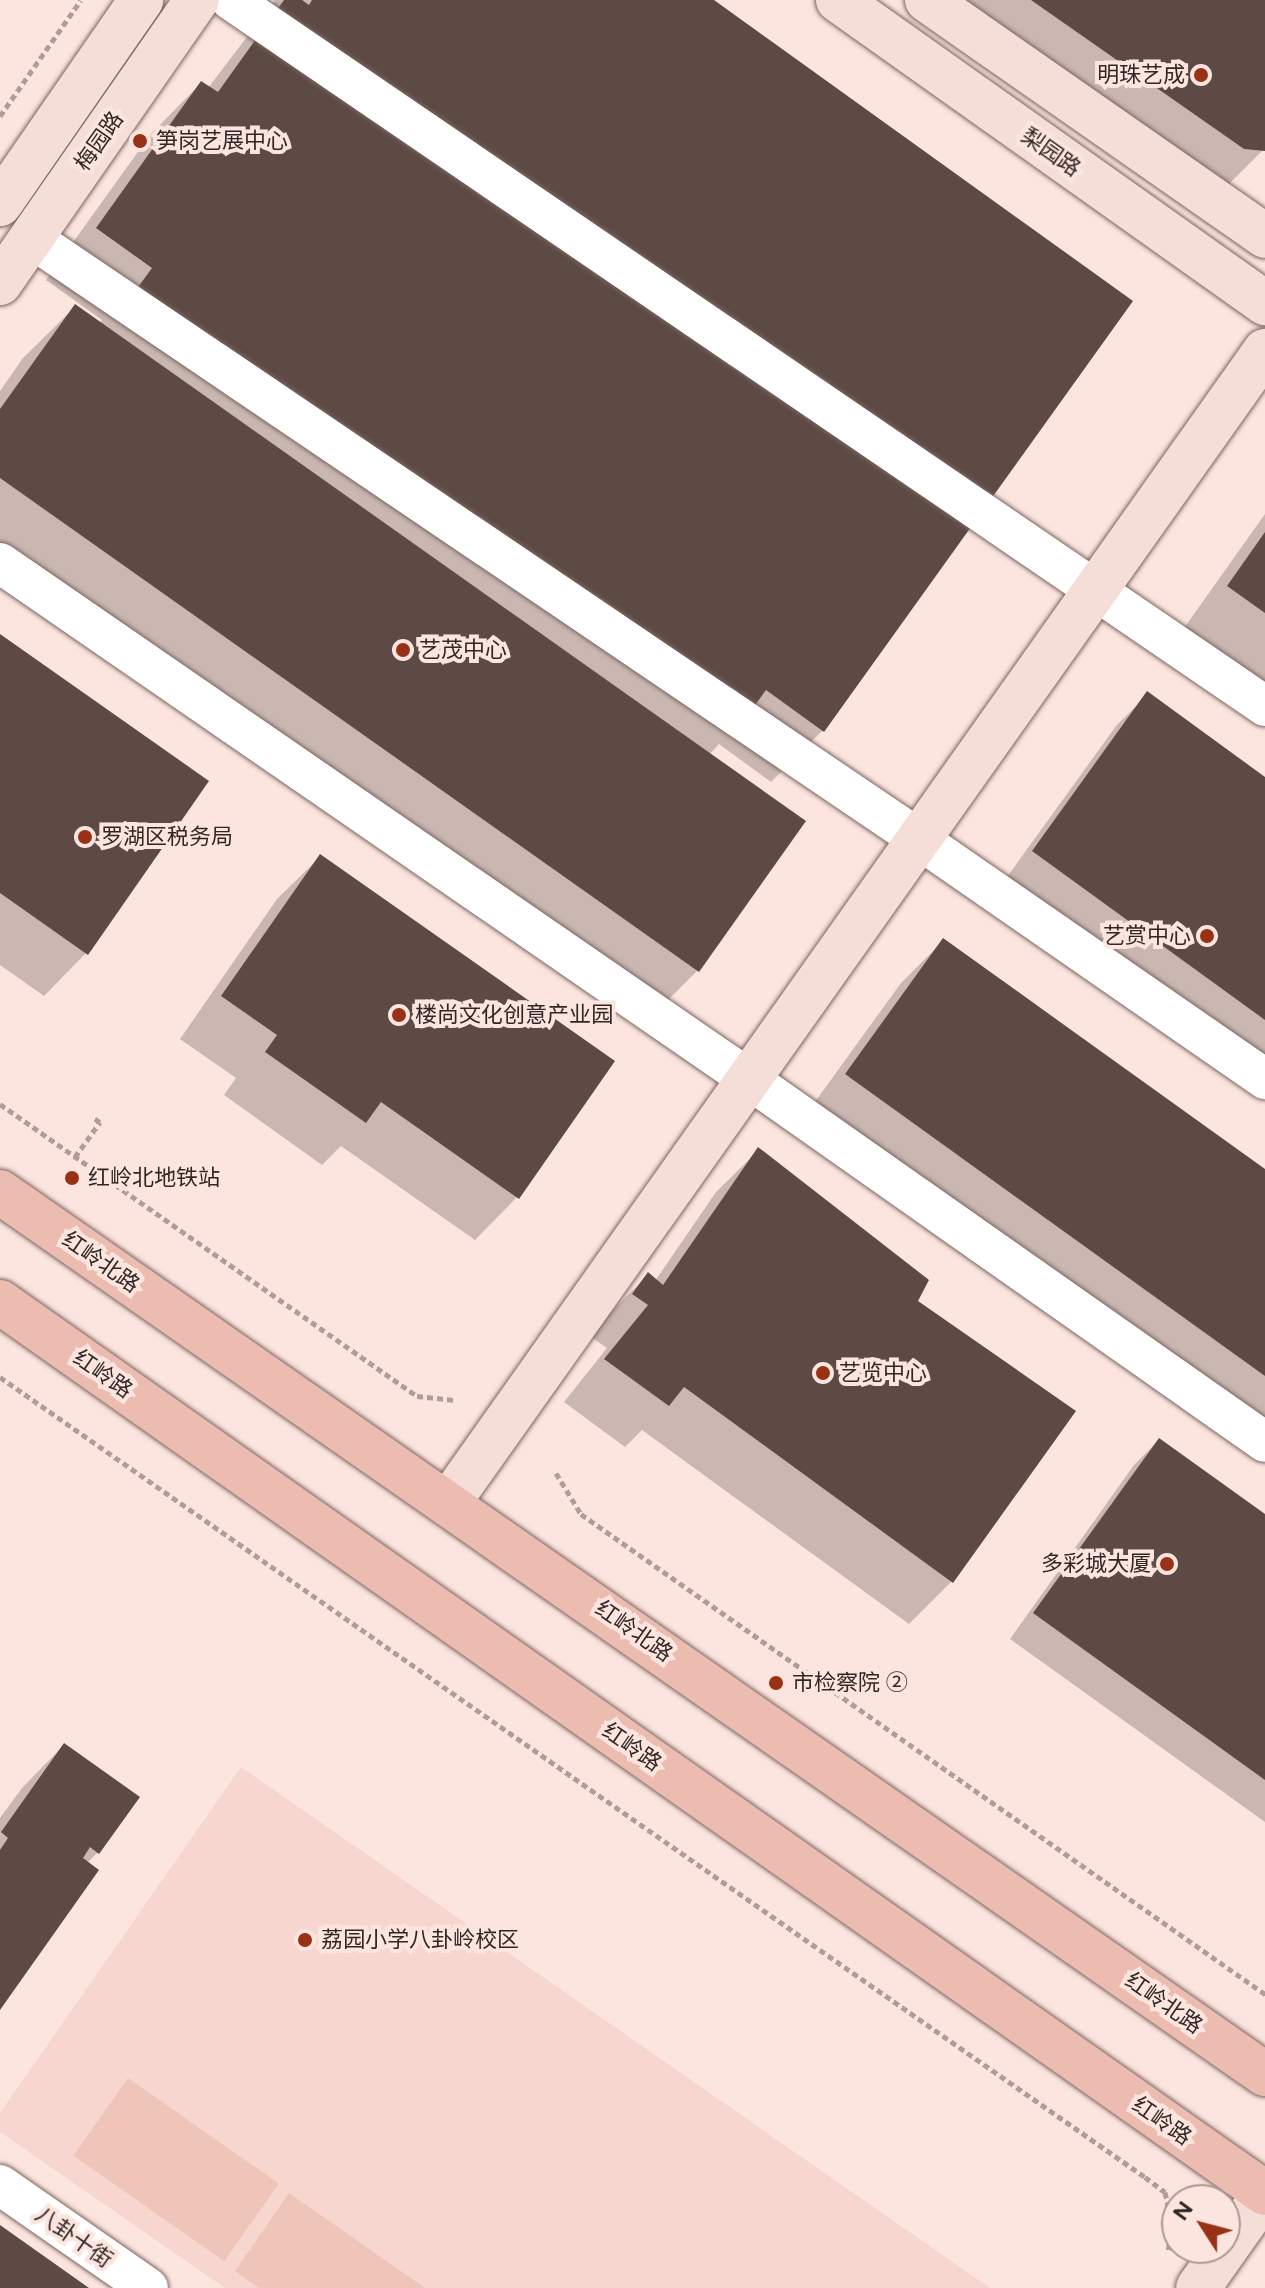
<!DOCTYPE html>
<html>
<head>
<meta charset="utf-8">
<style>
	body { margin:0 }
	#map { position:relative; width:1265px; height:2288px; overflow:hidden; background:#fde5df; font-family:Figtree,"Noto Sans SC",sans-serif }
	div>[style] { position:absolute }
	.built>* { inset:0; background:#f6d6ce }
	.green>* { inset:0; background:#efc4b9; transform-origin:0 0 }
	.shadow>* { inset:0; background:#0003 }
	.building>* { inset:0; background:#5e4a45 }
	.path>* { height:5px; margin-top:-2.5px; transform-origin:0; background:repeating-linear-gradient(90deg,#af9d99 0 6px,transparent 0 10px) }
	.roads { filter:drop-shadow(0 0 2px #7a6560) drop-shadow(0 0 2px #7a6560) }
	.street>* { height:40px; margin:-20px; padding:0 20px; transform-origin:20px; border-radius:20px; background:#fff }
	.secondary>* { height:44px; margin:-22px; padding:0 22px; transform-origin:22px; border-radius:22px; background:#f6ded8 }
	.primary>* { height:44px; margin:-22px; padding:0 22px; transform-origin:22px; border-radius:22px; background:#edbcb0 }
	.dots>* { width:22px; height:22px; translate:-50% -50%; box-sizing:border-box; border:4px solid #fde5df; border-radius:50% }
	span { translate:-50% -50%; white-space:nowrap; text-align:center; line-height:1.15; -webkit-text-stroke:8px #fde5df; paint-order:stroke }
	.poi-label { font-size:22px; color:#302725 }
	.right { translate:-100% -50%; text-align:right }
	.left { translate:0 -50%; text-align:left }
	.street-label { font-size:22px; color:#302725 }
	.north { position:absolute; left:1161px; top:2184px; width:80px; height:80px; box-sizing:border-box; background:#fde5df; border:2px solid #ab9995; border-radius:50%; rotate:306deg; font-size:22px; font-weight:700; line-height:32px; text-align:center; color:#302725 }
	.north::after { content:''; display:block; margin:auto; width:28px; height:36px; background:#993117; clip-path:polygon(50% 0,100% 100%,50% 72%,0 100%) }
</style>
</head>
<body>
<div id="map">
	<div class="built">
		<i style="clip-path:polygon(241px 1767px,990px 2288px,225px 2288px,0 2132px,0 2113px)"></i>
	</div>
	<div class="green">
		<i style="left:128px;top:2078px;width:184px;height:95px;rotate:35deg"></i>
		<i style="clip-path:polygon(289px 2193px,425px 2288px,259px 2288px,235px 2271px)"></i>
	</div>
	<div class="shadow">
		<i style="clip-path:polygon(275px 0,711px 0,822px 731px,771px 782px,719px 744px,709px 755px,698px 970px,646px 1022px,0 566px,0 391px,23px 358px,75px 307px,99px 324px,102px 320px,46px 280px,150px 135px,201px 83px,208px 88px)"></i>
		<i style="clip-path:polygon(928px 0,1265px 0,1265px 148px,1221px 192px)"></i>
		<i style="clip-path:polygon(1265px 514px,1265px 701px,1177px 638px)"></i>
		<i style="clip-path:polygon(0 637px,86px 953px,44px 996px,0 965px)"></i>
		<i style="clip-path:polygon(1148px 694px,1265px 779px,1265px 1075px,1002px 884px,1116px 726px)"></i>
		<i style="clip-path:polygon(320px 857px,517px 1197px,475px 1240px,341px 1146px,322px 1165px,224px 1095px,236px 1078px,180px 1039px,277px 899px)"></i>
		<i style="clip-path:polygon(943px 941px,1265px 1172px,1265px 1448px,804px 1117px,901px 983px)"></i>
		<i style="clip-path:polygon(759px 1150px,915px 1302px,951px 1582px,909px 1624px,642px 1430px,625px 1447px,564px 1402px,607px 1348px,591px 1337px,606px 1317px,648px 1275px,655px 1281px,716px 1192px)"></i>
		<i style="clip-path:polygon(1159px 1440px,1265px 1516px,1265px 1822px,1010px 1639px,1134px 1465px)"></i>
		<i style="clip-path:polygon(64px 1745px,98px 1852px,87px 1863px,0 2006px,0 1818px,22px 1788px)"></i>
	</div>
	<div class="building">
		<i style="clip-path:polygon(284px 0,302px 0,309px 5px,312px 0,714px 0,1133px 301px,824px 732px,766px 690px,740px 726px,130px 298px,152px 268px,96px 228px,201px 81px,218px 92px)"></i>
		<i style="clip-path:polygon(1031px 0,1265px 0,1265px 151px,1244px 149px)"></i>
		<i style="clip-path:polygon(75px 304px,806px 821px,699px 972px,0 478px,0 409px)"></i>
		<i style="clip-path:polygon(1265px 532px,1265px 613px,1227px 586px)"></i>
		<i style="clip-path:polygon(0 634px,209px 781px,88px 955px,0 893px)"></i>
		<i style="clip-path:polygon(1147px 691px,1265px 777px,1265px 1020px,1032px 851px)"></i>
		<i style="clip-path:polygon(320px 854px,615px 1061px,519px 1199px,381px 1102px,366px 1123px,265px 1052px,277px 1035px,221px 996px)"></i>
		<i style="clip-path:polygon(943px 938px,1265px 1169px,1265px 1376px,845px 1074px)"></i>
		<i style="clip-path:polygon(758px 1147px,929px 1280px,918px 1301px,1076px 1411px,953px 1583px,684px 1387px,669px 1406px,604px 1359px,648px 1305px,632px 1294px,648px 1272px,663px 1285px)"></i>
		<i style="clip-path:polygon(1159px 1438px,1265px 1514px,1265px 1780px,1033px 1613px)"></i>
		<i style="clip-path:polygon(64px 1743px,140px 1797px,99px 1854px,90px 1847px,83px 1858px,99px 1870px,0 2010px,0 1850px,8px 1838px,1px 1832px)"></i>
		<i style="clip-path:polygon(0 2225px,89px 2288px,0 2288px)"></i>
	</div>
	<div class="path">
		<i style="left:0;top:116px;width:141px;rotate:-55.1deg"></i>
		<i style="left:0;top:1104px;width:509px;rotate:35deg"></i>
		<i style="left:417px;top:1396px;width:37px;rotate:6deg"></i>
		<i style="left:75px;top:1157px;width:43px;rotate:-54.5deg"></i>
		<i style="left:100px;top:1122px;width:9px;rotate:-148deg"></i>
		<i style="left:0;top:1377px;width:1397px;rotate:34.94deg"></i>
		<i style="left:1145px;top:2177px;width:25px;rotate:37deg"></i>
		<i style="left:1165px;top:2192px;width:33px;rotate:78deg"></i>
		<i style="left:1172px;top:2224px;width:28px;rotate:98deg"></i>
		<i style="left:556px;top:1473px;width:48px;rotate:58.6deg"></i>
		<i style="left:581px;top:1514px;width:836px;rotate:35.06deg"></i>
	</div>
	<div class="roads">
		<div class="street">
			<i style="left:231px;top:0;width:1252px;rotate:34.32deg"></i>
			<i style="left:31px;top:238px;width:1074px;rotate:34.1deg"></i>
			<i style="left:920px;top:840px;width:420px;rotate:34.7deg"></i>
			<i style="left:0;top:563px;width:911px;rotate:34.58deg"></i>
			<i style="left:750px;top:1080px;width:629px;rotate:35.1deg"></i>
			<i style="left:0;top:2185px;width:180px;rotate:34.8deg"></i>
		</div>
		<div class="secondary">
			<i style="left:838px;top:0;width:524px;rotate:35.36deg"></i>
			<i style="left:927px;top:0;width:412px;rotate:34.9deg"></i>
			<i style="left:0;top:204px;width:248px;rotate:-55.3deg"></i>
			<i style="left:0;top:283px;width:345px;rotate:-55.2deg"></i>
			<i style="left:449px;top:1502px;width:1411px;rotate:-54.67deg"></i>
			<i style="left:1198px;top:2288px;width:116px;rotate:-54.8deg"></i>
		</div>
		<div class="primary">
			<i style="left:0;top:1192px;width:1542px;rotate:34.89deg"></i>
			<i style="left:0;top:1302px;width:1547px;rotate:35.16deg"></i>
		</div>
	</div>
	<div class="dots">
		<i style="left:1201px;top:75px;background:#993117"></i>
		<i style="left:140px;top:141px;background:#993117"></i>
		<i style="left:403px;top:650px;background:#993117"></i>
		<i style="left:85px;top:837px;background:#993117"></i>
		<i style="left:1207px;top:936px;background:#993117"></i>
		<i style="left:399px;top:1015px;background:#993117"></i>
		<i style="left:72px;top:1178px;background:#993117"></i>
		<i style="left:823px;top:1373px;background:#993117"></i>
		<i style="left:1167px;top:1564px;background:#993117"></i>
		<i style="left:776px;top:1683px;background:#993117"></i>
		<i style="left:305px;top:1940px;background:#993117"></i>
	</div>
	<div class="poi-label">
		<span class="right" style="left:1185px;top:75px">明珠艺成</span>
		<span class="left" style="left:156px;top:141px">笋岗艺展中心</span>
		<span class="left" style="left:419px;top:650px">艺茂中心</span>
		<span class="left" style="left:101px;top:837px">罗湖区税务局</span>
		<span class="right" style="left:1191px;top:936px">艺赏中心</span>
		<span class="left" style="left:415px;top:1015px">楼尚文化创意产业园</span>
		<span class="left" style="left:88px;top:1178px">红岭北地铁站</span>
		<span class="left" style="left:839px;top:1373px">艺览中心</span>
		<span class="right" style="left:1151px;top:1564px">多彩城大厦</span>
		<span class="left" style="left:792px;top:1683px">市检察院 ②</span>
		<span class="left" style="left:321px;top:1940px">荔园小学八卦岭校区</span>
	</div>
	<div class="street-label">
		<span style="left:99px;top:141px;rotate:-55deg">梅园路</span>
		<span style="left:1051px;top:152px;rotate:35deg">梨园路</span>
		<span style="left:101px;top:1262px;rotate:35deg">红岭北路</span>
		<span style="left:103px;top:1374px;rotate:35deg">红岭路</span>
		<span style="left:634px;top:1631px;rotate:35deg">红岭北路</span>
		<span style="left:632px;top:1747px;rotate:35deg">红岭路</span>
		<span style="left:1164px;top:2003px;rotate:35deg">红岭北路</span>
		<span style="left:1162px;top:2121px;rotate:35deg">红岭路</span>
		<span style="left:74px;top:2237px;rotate:35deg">八卦十街</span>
	</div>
	<div class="north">N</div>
</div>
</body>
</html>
